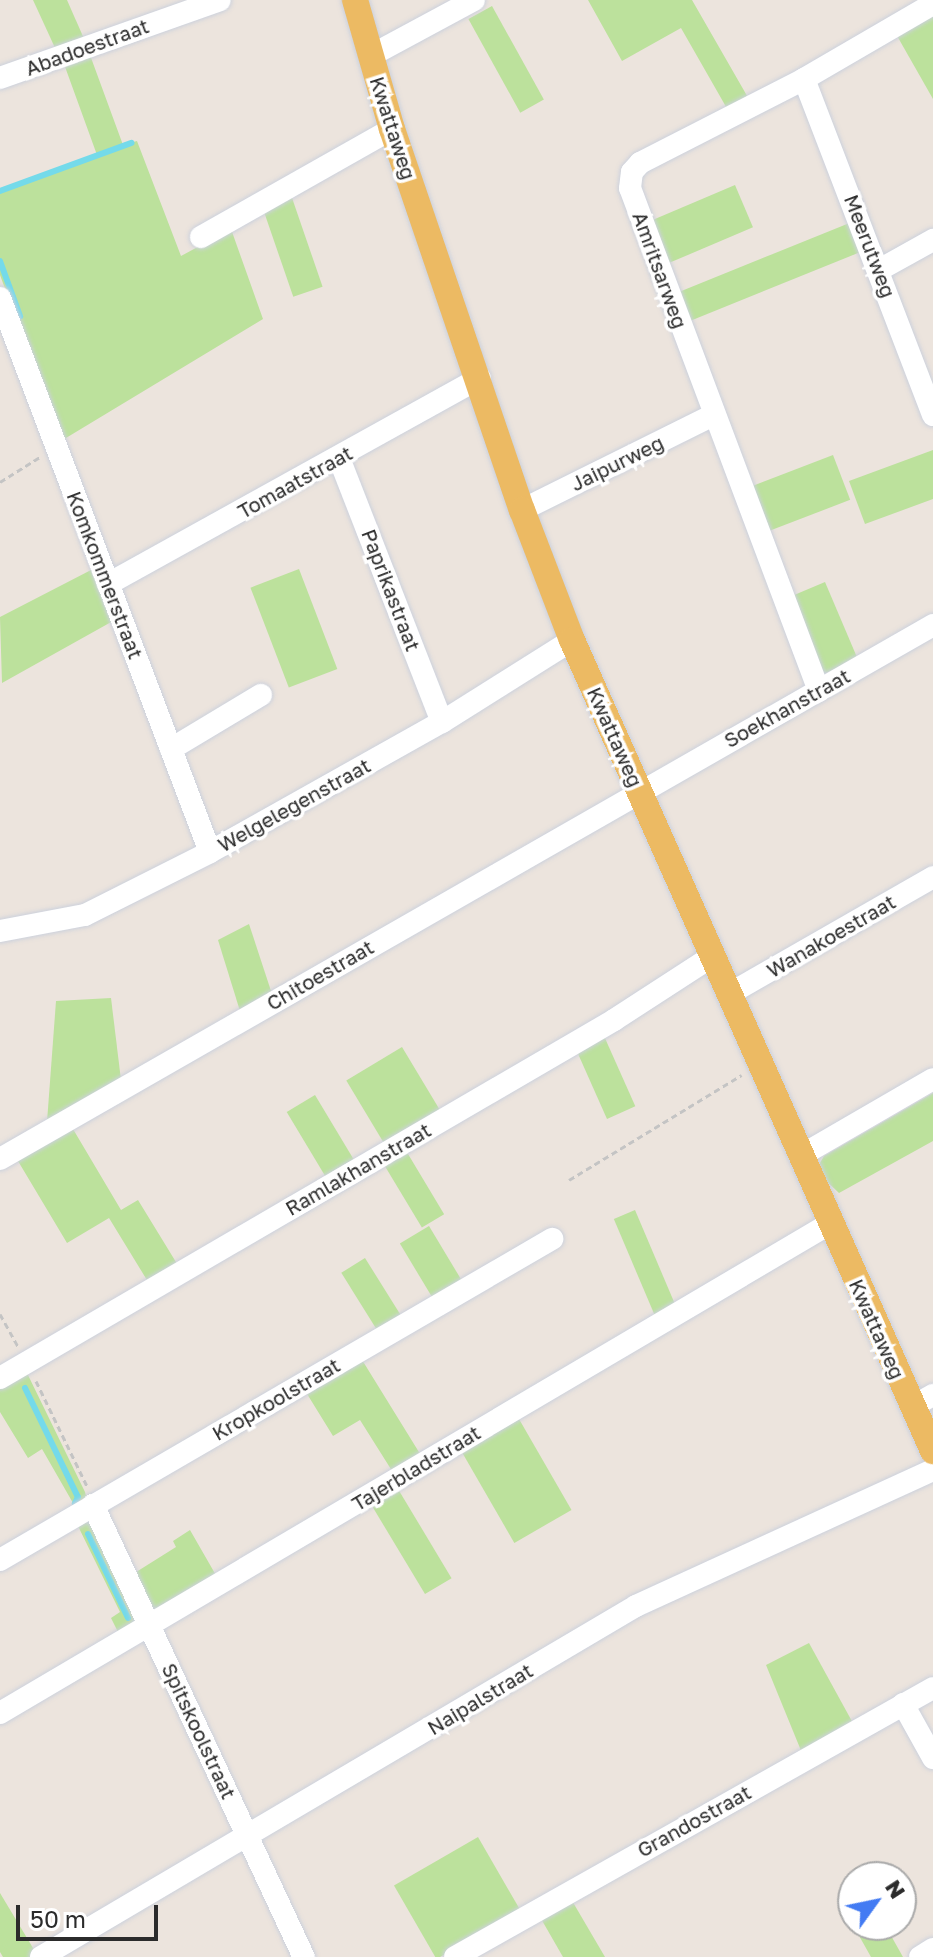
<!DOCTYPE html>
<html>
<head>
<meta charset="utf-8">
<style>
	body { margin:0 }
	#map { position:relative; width:933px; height:1957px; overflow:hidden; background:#ece4dd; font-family:"Golos Text",sans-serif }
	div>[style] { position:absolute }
	.green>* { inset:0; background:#bce19c; transform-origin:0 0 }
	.stream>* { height:6px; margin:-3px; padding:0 3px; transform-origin:3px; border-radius:3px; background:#74daea }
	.path>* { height:3px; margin-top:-1.5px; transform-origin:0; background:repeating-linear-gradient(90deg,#c4c4c4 0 6px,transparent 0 10px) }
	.roads { filter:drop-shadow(0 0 2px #ccd1dc) drop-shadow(0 0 2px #ccd1dc) }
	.minor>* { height:22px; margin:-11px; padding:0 11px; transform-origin:11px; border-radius:11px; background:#fff }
	.major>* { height:26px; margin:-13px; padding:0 13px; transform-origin:13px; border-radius:13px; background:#ecba63 }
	span { translate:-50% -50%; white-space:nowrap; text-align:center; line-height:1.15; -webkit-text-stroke:7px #fff; paint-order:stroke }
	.street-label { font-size:20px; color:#2b2b2b }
	.north { position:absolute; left:837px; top:1861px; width:80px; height:80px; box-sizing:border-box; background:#fff; border:2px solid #aaa; border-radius:50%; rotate:57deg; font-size:22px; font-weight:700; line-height:32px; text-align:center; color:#2b2b2b }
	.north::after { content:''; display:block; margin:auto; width:28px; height:36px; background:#437bf3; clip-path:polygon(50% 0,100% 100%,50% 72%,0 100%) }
	.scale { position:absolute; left:16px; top:1905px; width:142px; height:36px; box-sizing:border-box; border:4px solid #2b2b2b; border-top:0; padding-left:10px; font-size:24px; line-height:28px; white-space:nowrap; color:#2b2b2b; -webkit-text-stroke:6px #fff; paint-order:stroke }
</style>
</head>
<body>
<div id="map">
	<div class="green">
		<i style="clip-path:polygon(33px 0,67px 0,85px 41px,56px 50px)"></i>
		<i style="clip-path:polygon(588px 0,692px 0,750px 101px,729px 112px,681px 28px,622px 61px)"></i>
		<i style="left:492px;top:6px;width:107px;height:27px;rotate:61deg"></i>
		<i style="clip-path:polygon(933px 13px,933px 99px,896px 34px)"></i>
		<i style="clip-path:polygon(90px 55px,123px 145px,137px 141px,181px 256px,231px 229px,263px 319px,61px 441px,0 275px,0 191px,97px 155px,64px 64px)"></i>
		<i style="left:735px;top:185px;width:46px;height:94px;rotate:67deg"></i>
		<i style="left:291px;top:195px;width:97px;height:31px;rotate:71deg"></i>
		<i style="left:852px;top:222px;width:31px;height:194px;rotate:68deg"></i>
		<i style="clip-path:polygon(933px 450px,933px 499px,865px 524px,849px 481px)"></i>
		<i style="left:833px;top:455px;width:48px;height:92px;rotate:69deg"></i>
		<i style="clip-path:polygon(93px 569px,113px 621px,2px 683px,0 617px)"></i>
		<i style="left:299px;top:569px;width:107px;height:52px;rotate:69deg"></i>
		<i style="left:825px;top:582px;width:84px;height:38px;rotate:67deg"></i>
		<i style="clip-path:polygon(249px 924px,272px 994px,240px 1011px,218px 940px)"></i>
		<i style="clip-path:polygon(111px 998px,121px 1080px,47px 1122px,56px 1001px)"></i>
		<i style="left:604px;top:1036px;width:77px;height:31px;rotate:66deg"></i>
		<i style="left:402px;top:1047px;width:77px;height:65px;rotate:59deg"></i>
		<i style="clip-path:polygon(933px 1093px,933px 1141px,839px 1193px,823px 1178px,817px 1168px,824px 1156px)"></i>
		<i style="left:315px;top:1095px;width:79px;height:33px;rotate:59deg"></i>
		<i style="clip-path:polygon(70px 1124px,121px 1210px,138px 1200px,179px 1267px,150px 1285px,109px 1218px,67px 1243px,15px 1156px)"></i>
		<i style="left:405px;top:1149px;width:76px;height:26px;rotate:59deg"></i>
		<i style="left:635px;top:1210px;width:106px;height:23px;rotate:67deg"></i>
		<i style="left:429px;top:1226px;width:68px;height:34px;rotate:59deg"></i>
		<i style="left:365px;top:1258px;width:74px;height:28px;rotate:58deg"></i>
		<i style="clip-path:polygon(359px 1355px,422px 1457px,394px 1474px,360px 1420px,333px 1436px,304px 1389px)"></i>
		<i style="clip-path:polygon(27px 1373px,85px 1492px,87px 1500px,77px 1510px,42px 1449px,28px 1458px,0 1412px,0 1385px)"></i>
		<i style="left:519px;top:1419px;width:105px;height:66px;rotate:60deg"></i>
		<i style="left:398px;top:1489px;width:104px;height:31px;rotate:59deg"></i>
		<i style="clip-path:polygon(83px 1521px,91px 1522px,142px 1617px,119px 1634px,111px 1618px,120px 1612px,77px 1524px)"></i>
		<i style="clip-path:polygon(190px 1530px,217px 1577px,153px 1612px,133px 1574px,176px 1547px,173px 1541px)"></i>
		<i style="clip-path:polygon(809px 1643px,854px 1725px,802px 1753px,766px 1665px)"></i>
		<i style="left:478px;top:1837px;width:85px;height:97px;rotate:60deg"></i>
		<i style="clip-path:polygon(0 1893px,36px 1953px,30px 1957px,3px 1957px,0 1952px)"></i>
		<i style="clip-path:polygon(571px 1899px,605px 1957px,563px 1957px,540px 1917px)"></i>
		<i style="clip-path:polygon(853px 1925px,885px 1925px,903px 1957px,871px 1957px)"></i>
	</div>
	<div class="stream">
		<i style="left:0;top:191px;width:140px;rotate:-20.1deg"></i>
		<i style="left:0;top:261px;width:59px;rotate:70deg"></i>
		<i style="left:25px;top:1388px;width:121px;rotate:64.1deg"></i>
		<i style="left:78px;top:1497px;width:7px;rotate:117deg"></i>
		<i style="left:88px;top:1534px;width:93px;rotate:64.5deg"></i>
	</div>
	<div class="path">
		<i style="left:0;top:482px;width:47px;rotate:-32deg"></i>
		<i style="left:569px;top:1180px;width:202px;rotate:-31.3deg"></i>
		<i style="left:0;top:1314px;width:37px;rotate:61deg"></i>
		<i style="left:36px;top:1381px;width:117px;rotate:64.1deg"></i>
	</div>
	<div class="roads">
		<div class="minor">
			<i style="left:370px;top:56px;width:118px;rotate:-28.3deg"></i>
			<i style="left:0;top:78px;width:233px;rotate:-19.5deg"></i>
			<i style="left:804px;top:79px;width:360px;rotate:69deg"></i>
			<i style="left:201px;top:237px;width:219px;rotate:-29.5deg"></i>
			<i style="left:879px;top:270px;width:62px;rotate:-29.1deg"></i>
			<i style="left:0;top:298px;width:592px;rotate:69.24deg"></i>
			<i style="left:339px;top:458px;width:283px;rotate:68.7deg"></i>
			<i style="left:522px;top:510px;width:213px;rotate:-26.4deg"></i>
			<i style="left:108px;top:584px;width:425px;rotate:-29deg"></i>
			<i style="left:819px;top:691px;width:537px;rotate:-110.59deg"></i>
			<i style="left:630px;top:188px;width:16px;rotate:-83deg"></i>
			<i style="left:632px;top:172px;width:12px;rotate:-48deg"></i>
			<i style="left:640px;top:163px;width:184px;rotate:-27.1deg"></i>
			<i style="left:804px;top:79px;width:149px;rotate:-30.2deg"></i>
			<i style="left:171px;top:749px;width:105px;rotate:-31deg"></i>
			<i style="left:0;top:931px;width:86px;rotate:-10.7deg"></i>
			<i style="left:85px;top:915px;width:140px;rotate:-26.7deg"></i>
			<i style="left:210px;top:852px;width:266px;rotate:-29.3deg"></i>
			<i style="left:442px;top:722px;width:154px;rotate:-32.2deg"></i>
			<i style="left:729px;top:994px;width:235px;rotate:-29.8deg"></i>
			<i style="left:802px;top:1155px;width:151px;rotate:-30.1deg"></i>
			<i style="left:0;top:1159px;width:1075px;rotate:-29.78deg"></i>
			<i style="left:0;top:1378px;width:711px;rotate:-30.24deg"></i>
			<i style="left:614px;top:1020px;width:119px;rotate:-33deg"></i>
			<i style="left:912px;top:1407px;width:24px;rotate:-30deg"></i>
			<i style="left:93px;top:1505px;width:499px;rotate:65deg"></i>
			<i style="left:0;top:1560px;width:639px;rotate:-30.18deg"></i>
			<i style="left:903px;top:1704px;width:62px;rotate:60.9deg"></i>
			<i style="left:0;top:1713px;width:965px;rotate:-30.53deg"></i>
			<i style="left:41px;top:1957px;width:691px;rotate:-30.54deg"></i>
			<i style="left:636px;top:1606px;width:327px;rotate:-24.6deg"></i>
			<i style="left:455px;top:1957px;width:548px;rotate:-29.37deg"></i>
			<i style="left:920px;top:1957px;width:15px;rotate:-32deg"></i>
		</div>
		<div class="major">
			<i style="left:355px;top:0;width:134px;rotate:74deg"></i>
			<i style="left:392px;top:129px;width:403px;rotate:71.2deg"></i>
			<i style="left:522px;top:510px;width:139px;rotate:69deg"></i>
			<i style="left:572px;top:640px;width:888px;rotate:66deg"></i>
		</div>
	</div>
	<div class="street-label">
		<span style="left:87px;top:47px;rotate:-20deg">Abadoestraat</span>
		<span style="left:393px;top:128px;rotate:72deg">Kwattaweg</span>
		<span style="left:870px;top:246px;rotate:69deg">Meerutweg</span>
		<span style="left:660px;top:270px;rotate:70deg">Amritsarweg</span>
		<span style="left:617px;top:463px;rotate:-26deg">Jaipurweg</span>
		<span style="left:295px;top:482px;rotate:-29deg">Tomaatstraat</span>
		<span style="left:105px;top:575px;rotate:69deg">Komkommerstraat</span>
		<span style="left:391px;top:590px;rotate:69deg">Paprikastraat</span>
		<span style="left:787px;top:708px;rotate:-29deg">Soekhanstraat</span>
		<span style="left:615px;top:737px;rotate:66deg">Kwattaweg</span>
		<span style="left:294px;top:805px;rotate:-29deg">Welgelegenstraat</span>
		<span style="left:831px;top:936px;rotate:-30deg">Wanakoestraat</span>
		<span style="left:320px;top:975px;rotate:-30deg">Chitoestraat</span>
		<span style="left:358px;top:1169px;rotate:-30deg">Ramlakhanstraat</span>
		<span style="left:877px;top:1329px;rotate:66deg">Kwattaweg</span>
		<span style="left:276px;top:1399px;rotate:-30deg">Kropkoolstraat</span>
		<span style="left:416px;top:1468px;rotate:-31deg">Tajerbladstraat</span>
		<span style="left:480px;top:1699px;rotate:-31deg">Naipalstraat</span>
		<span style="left:199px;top:1731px;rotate:65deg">Spitskoolstraat</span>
		<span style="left:694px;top:1821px;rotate:-29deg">Grandostraat</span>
	</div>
	<div class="north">N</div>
	<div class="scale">50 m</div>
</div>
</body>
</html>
